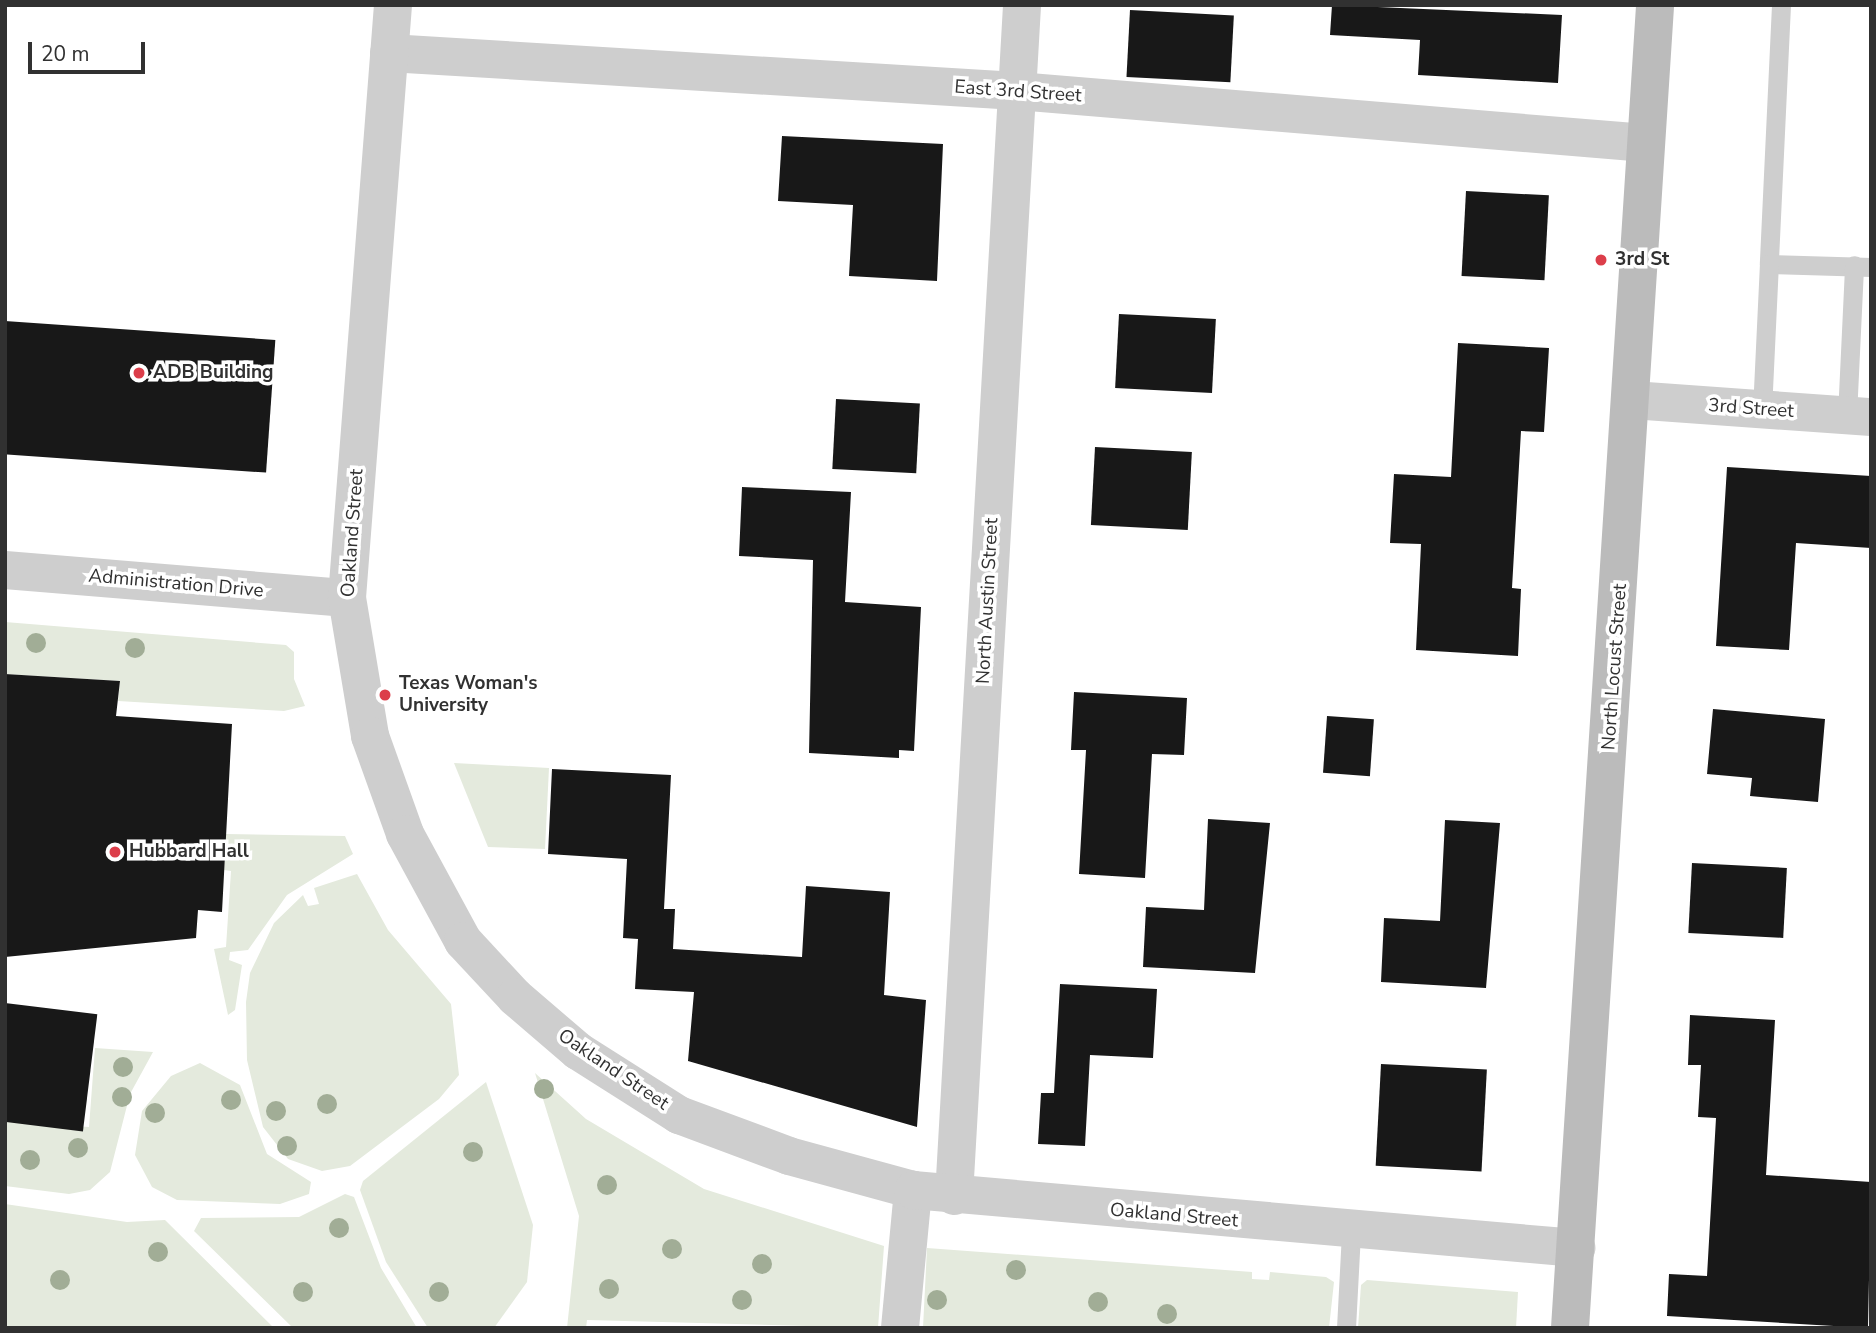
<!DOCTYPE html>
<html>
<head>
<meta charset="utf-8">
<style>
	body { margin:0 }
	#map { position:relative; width:1876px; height:1333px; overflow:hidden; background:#fff; font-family:"Nunito Sans",sans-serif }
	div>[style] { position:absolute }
	.green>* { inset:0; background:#e4eadd }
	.building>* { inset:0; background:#181818; transform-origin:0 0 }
	.service>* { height:19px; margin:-9.5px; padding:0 9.5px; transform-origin:9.5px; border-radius:9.5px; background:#cecece }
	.minor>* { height:38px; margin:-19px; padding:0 19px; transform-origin:19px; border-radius:19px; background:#cecece }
	.tertiary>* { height:38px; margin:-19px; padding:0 19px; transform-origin:19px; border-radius:19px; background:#cecece }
	.secondary>* { height:38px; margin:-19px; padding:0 19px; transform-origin:19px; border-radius:19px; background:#bbb }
	.trees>* { width:20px; height:20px; margin:-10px; border-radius:50%; background:#a1ad96 }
	.dots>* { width:19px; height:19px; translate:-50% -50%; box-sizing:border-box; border:4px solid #fff; border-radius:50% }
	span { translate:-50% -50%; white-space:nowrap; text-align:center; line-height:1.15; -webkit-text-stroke:7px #fff; paint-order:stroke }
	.street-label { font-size:19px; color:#313131 }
	.poi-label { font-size:19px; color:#313131; font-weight:700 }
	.left { translate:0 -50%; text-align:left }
	.frame { position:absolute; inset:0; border:7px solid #313131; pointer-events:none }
	.scale { position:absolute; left:28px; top:42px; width:117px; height:32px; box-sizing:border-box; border:4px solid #313131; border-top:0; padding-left:9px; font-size:21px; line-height:24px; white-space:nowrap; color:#313131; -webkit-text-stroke:5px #fff; paint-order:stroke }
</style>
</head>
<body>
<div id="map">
	<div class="green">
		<i style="clip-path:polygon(5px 622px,286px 645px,294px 652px,294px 679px,305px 706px,284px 711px,118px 701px,120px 681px,5px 674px)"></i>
		<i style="clip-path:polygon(454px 763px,549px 768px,545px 849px,488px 847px)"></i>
		<i style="clip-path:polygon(226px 834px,345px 836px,353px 854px,287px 895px,248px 950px,230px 952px,229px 960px,242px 965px,235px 1010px,228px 1015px,214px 949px,226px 947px,231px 871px,224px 870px)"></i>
		<i style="clip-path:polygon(357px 874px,388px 930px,451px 1004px,459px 1075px,439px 1099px,350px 1166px,322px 1171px,288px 1159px,263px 1127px,247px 1060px,246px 1002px,250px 973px,274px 923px,303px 895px,308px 906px,319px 904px,314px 888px)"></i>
		<i style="clip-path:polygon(95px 1048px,153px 1052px,130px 1094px,110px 1172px,90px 1190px,69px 1194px,5px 1186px,5px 1121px,89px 1127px)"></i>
		<i style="clip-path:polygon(200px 1063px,240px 1085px,267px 1154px,311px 1182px,309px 1194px,280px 1204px,177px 1200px,152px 1187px,135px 1155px,142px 1111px,171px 1076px)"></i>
		<i style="clip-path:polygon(535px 1073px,586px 1119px,704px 1189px,884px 1246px,878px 1328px,587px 1320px,586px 1328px,567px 1328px,579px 1216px)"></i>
		<i style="clip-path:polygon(486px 1082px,533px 1225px,527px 1282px,494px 1328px,428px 1328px,386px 1262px,360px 1190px,363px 1181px)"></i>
		<i style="clip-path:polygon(345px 1194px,354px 1197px,381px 1268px,417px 1328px,293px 1328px,194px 1231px,201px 1218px,299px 1217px)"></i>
		<i style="clip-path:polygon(5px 1204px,127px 1222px,165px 1220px,274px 1328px,5px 1328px)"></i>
		<i style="clip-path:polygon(927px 1248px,1252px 1272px,1252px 1279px,1269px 1280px,1270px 1272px,1326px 1277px,1334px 1282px,1329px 1328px,923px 1328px)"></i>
		<i style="clip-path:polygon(1367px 1280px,1518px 1292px,1516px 1328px,1358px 1328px,1361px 1285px)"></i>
	</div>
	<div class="building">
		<i style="clip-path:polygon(1332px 5px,1562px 15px,1558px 83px,1418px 75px,1420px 40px,1330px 35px)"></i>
		<i style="left:1130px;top:10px;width:104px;height:67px;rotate:3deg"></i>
		<i style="clip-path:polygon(782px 136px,943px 144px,937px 281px,849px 276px,853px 205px,778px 201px)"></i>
		<i style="left:1466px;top:191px;width:83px;height:85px;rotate:3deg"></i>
		<i style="left:1119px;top:314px;width:97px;height:74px;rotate:3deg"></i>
		<i style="left:5px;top:321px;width:271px;height:133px;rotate:4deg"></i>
		<i style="clip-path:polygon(1458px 343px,1549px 348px,1544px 432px,1521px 431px,1512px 588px,1521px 589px,1518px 656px,1416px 650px,1421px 544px,1390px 543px,1394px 474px,1451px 477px)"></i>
		<i style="left:836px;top:399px;width:84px;height:70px;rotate:3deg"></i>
		<i style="left:1095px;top:447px;width:97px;height:78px;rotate:3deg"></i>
		<i style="clip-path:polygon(1727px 467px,1871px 476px,1871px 548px,1796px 543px,1789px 650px,1716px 646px)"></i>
		<i style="clip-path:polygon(742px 487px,851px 492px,845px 602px,921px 607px,914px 751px,899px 750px,899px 758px,809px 753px,813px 560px,739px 556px)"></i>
		<i style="clip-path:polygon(5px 674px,120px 681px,116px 716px,232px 724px,222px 912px,198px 910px,196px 938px,5px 957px)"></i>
		<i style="clip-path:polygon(1074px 692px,1187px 698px,1184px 755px,1152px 754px,1145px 878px,1079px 874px,1086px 750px,1071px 750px)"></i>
		<i style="clip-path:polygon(1713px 709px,1825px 719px,1818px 802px,1750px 796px,1752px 778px,1707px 774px)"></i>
		<i style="left:1327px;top:716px;width:47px;height:57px;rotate:4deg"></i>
		<i style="clip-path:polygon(552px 769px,671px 775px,664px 909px,675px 909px,673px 949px,802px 957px,806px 886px,890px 892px,884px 995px,926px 1000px,917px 1127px,688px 1061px,694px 992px,635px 989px,638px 939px,623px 938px,627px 859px,548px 854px)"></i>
		<i style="clip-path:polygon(1208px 819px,1270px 823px,1255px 973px,1143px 967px,1146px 907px,1204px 910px)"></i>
		<i style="clip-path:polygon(1445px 820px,1500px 823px,1486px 988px,1381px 982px,1384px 918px,1440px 921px)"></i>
		<i style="left:1692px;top:863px;width:95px;height:70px;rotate:3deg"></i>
		<i style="clip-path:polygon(1060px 984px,1157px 989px,1153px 1058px,1090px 1055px,1085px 1146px,1038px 1144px,1041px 1093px,1054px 1093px)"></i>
		<i style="left:5px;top:1003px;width:93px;height:118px;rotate:7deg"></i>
		<i style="clip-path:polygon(1690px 1015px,1775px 1020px,1766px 1175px,1871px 1182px,1868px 1328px,1667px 1316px,1669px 1274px,1707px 1276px,1716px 1118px,1698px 1117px,1701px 1065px,1688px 1065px)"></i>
		<i style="left:1381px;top:1064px;width:106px;height:102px;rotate:3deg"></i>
	</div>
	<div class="service">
		<i style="left:1781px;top:5px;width:259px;rotate:92.7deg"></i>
		<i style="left:1769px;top:264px;width:102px;rotate:1.7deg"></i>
		<i style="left:1762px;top:411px;width:147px;rotate:-87.3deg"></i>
		<i style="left:1847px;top:416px;width:151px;rotate:-87.3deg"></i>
		<i style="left:1346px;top:1328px;width:97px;rotate:-87deg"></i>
	</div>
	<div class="minor">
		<i style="left:389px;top:53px;width:629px;rotate:3.46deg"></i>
		<i style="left:1017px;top:91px;width:631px;rotate:4.73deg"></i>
		<i style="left:1632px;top:400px;width:240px;rotate:4.1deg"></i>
		<i style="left:5px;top:570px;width:343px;rotate:4.7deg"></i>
		<i style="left:954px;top:1196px;width:1193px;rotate:-86.73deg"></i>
		<i style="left:900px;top:1328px;width:139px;rotate:-84.6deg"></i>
	</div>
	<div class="tertiary">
		<i style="left:393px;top:5px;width:595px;rotate:94.44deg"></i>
		<i style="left:347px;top:598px;width:140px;rotate:80.5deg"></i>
		<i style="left:370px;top:736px;width:104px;rotate:70.3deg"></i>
		<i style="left:405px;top:834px;width:122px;rotate:61.5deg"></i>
		<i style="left:463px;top:941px;width:76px;rotate:47.1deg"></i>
		<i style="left:515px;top:997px;width:83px;rotate:40.6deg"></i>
		<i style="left:578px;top:1051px;width:120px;rotate:32.4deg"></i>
		<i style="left:679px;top:1115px;width:117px;rotate:20.4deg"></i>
		<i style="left:789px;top:1156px;width:129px;rotate:15.3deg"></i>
		<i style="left:913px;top:1190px;width:666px;rotate:5deg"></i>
	</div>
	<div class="secondary">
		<i style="left:1570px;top:1328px;width:1326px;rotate:-86.32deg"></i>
	</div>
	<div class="trees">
		<i style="left:36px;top:643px"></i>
		<i style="left:135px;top:648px"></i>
		<i style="left:123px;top:1067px"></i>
		<i style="left:544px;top:1089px"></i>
		<i style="left:122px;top:1097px"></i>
		<i style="left:231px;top:1100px"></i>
		<i style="left:327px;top:1104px"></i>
		<i style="left:276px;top:1111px"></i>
		<i style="left:155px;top:1113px"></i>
		<i style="left:287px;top:1146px"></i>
		<i style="left:78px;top:1148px"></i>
		<i style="left:473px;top:1152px"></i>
		<i style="left:30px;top:1160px"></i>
		<i style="left:607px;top:1185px"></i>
		<i style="left:339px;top:1228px"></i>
		<i style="left:672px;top:1249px"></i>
		<i style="left:158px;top:1252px"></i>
		<i style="left:762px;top:1264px"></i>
		<i style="left:1016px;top:1270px"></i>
		<i style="left:60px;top:1280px"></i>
		<i style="left:609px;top:1289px"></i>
		<i style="left:303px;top:1292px"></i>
		<i style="left:439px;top:1292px"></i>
		<i style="left:742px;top:1300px"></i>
		<i style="left:937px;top:1300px"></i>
		<i style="left:1098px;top:1302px"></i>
		<i style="left:1167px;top:1314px"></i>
	</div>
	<div class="dots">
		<i style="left:1601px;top:260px;background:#dc3e4a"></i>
		<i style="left:139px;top:373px;background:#dc3e4a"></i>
		<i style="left:385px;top:695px;background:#dc3e4a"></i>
		<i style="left:115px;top:852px;background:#dc3e4a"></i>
	</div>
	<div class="street-label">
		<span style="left:1018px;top:92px;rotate:4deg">East 3rd Street</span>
		<span style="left:1751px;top:409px;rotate:4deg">3rd Street</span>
		<span style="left:353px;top:533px;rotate:-86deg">Oakland Street</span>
		<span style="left:176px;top:584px;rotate:5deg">Administration Drive</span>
		<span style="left:988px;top:601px;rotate:-87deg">North Austin Street</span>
		<span style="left:1615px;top:667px;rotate:-86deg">North Locust Street</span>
		<span style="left:613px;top:1070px;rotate:34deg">Oakland Street</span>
		<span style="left:1174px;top:1216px;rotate:5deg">Oakland Street</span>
	</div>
	<div class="poi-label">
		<span class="left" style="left:1615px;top:260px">3rd St</span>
		<span class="left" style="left:153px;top:373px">ADB Building</span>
		<span class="left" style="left:399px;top:695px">Texas Woman's<br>University</span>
		<span class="left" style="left:129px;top:852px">Hubbard Hall</span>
	</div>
	<div class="frame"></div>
	<div class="scale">20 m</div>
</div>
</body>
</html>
